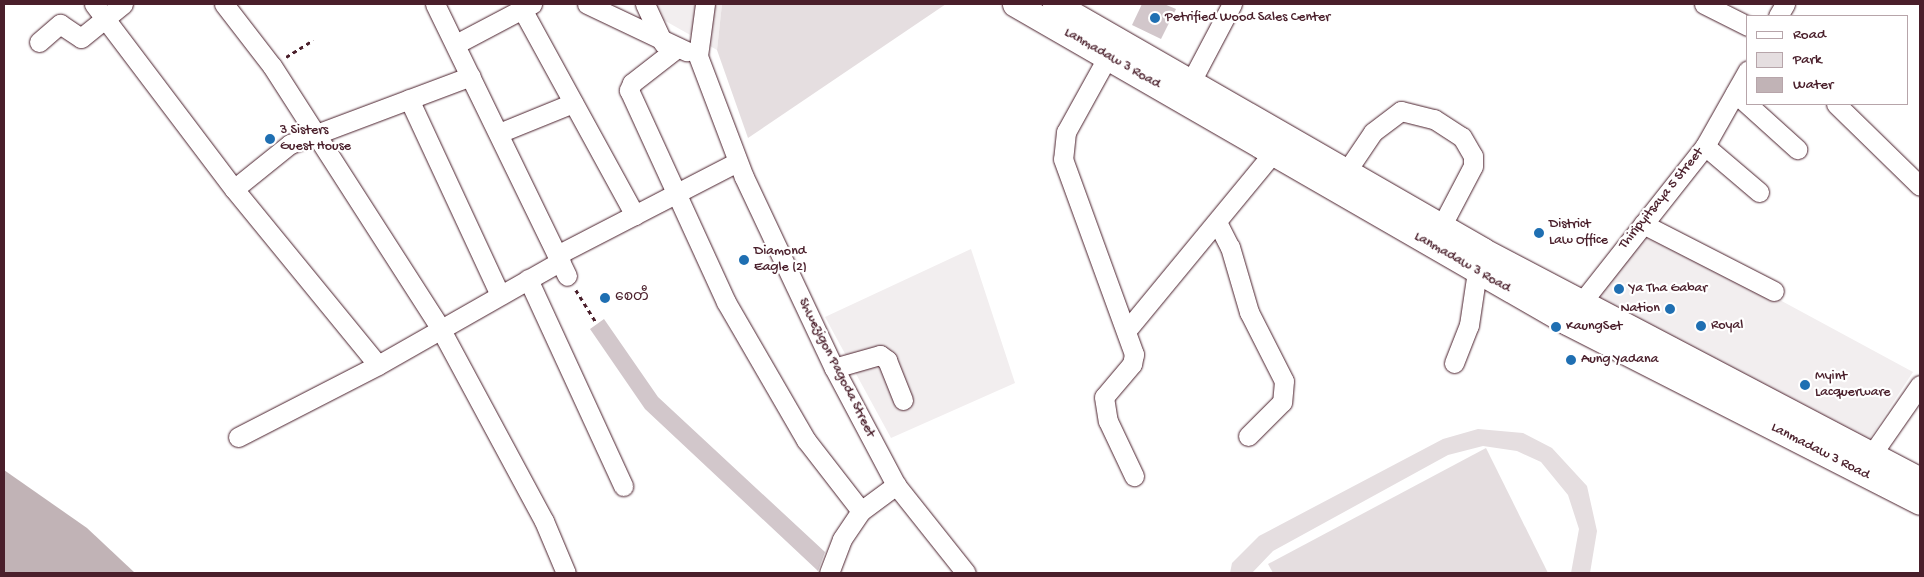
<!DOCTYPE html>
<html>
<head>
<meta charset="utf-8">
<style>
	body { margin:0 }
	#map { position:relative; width:1924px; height:577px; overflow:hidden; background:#fff; font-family:"Gochi Hand","Noto Sans Myanmar",sans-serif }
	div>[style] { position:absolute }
	.built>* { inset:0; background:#f2eeef }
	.green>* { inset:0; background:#e5dee0 }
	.water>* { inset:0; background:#c1b3b6 }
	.building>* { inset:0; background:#d2c7cb }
	.path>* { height:2.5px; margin-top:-1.25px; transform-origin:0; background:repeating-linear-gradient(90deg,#4a1f2b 0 4px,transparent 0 8px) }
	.roads { filter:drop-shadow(0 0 1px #4a1f2b) drop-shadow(0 0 1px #4a1f2b) }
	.minor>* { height:19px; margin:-9.5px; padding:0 9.5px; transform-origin:9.5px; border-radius:9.5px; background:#fff }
	.major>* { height:25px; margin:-12.5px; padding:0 12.5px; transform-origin:12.5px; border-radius:12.5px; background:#fff }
	.dots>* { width:14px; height:14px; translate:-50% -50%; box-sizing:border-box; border:2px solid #fff; border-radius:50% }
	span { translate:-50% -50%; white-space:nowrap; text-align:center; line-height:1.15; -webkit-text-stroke:4.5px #fff; paint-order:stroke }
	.poi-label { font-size:14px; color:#4a1f2b }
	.left { translate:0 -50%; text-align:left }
	.right { translate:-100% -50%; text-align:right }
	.street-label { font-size:14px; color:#4a1f2b }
	.frame { position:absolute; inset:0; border:5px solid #4a1f2b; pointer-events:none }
	.legend { position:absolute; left:1746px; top:15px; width:162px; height:90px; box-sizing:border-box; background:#fff; border:1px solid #b7a5aa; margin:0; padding:6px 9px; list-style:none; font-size:15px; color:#4a1f2b }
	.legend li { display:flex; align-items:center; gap:10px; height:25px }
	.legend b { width:25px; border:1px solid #b7a5aa }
</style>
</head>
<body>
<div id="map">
	<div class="built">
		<i style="clip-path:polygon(654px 4px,722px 4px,717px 50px,660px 18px)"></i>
		<i style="clip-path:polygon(1650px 230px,1913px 372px,1866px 444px,1584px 300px)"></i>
		<i style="clip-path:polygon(971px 249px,1015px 383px,891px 438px,825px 317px)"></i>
	</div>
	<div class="green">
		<i style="clip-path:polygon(722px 4px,946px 4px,748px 138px,717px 50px)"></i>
		<i style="clip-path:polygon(1478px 429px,1523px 433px,1552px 448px,1587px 486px,1597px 531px,1590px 573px,1571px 573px,1579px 529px,1568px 495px,1541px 462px,1517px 451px,1483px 446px,1448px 455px,1273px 551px,1252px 573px,1230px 573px,1232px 563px,1259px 536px,1443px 439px)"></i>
		<i style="clip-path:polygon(1486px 448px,1548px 573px,1273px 573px,1268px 564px)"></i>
	</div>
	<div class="water">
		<i style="clip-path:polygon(4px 470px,87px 528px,135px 573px,4px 573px)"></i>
	</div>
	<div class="building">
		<i style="clip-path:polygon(1142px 4px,1164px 4px,1176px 9px,1161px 39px,1132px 25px)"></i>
		<i style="clip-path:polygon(604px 319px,658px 397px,825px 552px,818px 571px,645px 409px,590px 329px)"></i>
	</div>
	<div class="path">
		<i style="left:286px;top:57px;width:32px;rotate:-32deg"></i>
		<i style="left:576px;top:290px;width:39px;rotate:58deg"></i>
	</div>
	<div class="roads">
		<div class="minor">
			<i style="left:94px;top:4px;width:232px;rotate:52.9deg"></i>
			<i style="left:234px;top:189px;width:227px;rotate:50.7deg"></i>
			<i style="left:224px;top:4px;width:78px;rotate:52.3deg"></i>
			<i style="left:272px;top:66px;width:311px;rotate:57.3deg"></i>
			<i style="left:440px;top:328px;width:219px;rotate:61.7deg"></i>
			<i style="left:544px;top:521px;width:56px;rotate:67.1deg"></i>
			<i style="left:435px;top:4px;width:302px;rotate:64.1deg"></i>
			<i style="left:587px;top:4px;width:110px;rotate:25.4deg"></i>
			<i style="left:645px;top:4px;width:43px;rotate:65.2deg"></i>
			<i style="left:705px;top:4px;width:52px;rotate:97.7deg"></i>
			<i style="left:698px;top:56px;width:129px;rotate:69.2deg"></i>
			<i style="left:744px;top:177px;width:211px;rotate:64.8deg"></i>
			<i style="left:834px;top:368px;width:132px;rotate:62.1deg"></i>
			<i style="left:896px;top:485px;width:112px;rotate:51.5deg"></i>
			<i style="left:1704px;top:4px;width:49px;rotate:26.6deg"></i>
			<i style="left:522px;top:9px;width:235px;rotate:61.3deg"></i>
			<i style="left:1778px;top:16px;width:14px;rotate:-60deg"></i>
			<i style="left:39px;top:42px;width:28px;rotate:-41deg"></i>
			<i style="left:60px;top:24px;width:25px;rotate:34deg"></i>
			<i style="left:81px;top:38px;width:54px;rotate:-39deg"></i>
			<i style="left:456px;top:44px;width:86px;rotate:-27.8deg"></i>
			<i style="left:1113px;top:47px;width:97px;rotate:118.9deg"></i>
			<i style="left:1066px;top:132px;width:27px;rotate:96deg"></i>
			<i style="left:1063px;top:159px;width:208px;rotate:70deg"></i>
			<i style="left:1134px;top:354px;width:10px;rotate:101deg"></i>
			<i style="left:1132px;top:364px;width:43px;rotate:130.3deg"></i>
			<i style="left:1104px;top:397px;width:24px;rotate:81deg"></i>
			<i style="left:1108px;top:421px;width:61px;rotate:64.7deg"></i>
			<i style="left:677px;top:48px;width:57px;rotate:142.1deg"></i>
			<i style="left:632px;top:83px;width:8px;rotate:113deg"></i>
			<i style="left:629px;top:90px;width:233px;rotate:65.4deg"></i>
			<i style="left:726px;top:302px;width:160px;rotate:59.9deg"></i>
			<i style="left:806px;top:440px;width:90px;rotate:52.2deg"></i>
			<i style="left:1185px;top:93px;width:101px;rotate:-62.2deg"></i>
			<i style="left:1735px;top:93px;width:84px;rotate:42.1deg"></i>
			<i style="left:409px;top:99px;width:216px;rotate:65.1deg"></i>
			<i style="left:1836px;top:104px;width:117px;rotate:44.3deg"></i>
			<i style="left:499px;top:133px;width:80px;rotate:-22.1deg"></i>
			<i style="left:1705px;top:146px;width:71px;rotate:40.4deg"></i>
			<i style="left:1346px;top:172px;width:48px;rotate:-56deg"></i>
			<i style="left:1373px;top:132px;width:35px;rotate:-37deg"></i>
			<i style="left:1401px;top:111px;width:34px;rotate:14deg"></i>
			<i style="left:1434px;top:119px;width:33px;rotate:33deg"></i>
			<i style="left:1462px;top:137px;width:22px;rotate:60deg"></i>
			<i style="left:1473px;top:156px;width:10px;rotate:90deg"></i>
			<i style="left:1473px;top:166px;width:69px;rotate:117.7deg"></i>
			<i style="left:234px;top:189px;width:72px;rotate:-38.8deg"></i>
			<i style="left:290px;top:144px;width:193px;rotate:-20.6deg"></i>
			<i style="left:1217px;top:222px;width:28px;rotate:63deg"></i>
			<i style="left:1230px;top:247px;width:68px;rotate:73.7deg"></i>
			<i style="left:1249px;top:312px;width:77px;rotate:63.1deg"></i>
			<i style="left:1284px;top:381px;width:21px;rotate:95deg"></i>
			<i style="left:1282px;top:402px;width:48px;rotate:135deg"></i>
			<i style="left:1643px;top:224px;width:147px;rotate:27.1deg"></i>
			<i style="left:557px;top:255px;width:203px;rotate:-27.3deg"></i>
			<i style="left:528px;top:279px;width:228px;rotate:65.3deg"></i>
			<i style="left:1574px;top:312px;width:211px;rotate:-51.7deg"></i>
			<i style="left:1705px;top:146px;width:87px;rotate:-60.5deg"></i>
			<i style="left:1127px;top:330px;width:229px;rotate:-50.5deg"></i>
			<i style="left:1454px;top:363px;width:41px;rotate:-68.5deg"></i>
			<i style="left:1469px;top:325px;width:68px;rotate:-81.5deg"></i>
			<i style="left:834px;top:368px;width:48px;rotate:-15.8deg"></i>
			<i style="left:880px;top:355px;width:9px;rotate:36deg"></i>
			<i style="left:887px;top:360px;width:43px;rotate:68.2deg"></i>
			<i style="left:238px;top:437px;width:157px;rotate:-27.2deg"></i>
			<i style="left:378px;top:365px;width:210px;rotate:-29.6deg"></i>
			<i style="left:1872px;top:454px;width:84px;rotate:-55.2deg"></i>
			<i style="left:829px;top:573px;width:36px;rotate:-69deg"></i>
			<i style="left:842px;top:539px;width:34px;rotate:-56deg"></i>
			<i style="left:861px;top:511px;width:44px;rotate:-36.6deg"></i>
		</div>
		<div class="major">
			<i style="left:1015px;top:4px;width:637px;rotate:29.95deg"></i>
			<i style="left:1567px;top:322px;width:396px;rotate:27deg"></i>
			<i style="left:1055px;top:4px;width:493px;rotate:29.9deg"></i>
			<i style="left:1482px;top:250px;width:495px;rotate:27.7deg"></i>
		</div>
	</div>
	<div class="dots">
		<i style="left:1155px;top:18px;background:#1f6fb2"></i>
		<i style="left:270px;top:139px;background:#1f6fb2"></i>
		<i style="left:1539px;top:233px;background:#1f6fb2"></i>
		<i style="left:744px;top:260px;background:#1f6fb2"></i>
		<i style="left:1619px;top:289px;background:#1f6fb2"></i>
		<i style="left:605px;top:298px;background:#1f6fb2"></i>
		<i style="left:1670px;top:309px;background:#1f6fb2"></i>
		<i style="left:1701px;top:326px;background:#1f6fb2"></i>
		<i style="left:1556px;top:327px;background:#1f6fb2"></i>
		<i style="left:1571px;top:360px;background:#1f6fb2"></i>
		<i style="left:1805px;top:385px;background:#1f6fb2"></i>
	</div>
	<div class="poi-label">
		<span class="left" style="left:1165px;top:18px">Petrified Wood Sales Center</span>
		<span class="left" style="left:280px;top:139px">3 Sisters<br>Guest House</span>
		<span class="left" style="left:1549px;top:233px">District<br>Law Office</span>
		<span class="left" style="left:754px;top:260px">Diamond<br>Eagle (2)</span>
		<span class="left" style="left:1629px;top:289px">Ya Tha Gabar</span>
		<span class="left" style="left:615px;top:298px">စေတီ</span>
		<span class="right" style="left:1660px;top:309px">Nation</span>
		<span class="left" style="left:1711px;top:326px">Royal</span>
		<span class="left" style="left:1566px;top:327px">KaungSet</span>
		<span class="left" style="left:1581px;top:360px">Aung Yadana</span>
		<span class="left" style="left:1815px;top:385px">Myint<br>Lacquerware</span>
	</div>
	<div class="street-label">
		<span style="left:1112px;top:59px;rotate:30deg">Lanmadaw 3 Road</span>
		<span style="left:1662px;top:199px;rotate:-51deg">Thiripyitsaya 5 Street</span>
		<span style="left:1462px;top:263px;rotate:30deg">Lanmadaw 3 Road</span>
		<span style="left:836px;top:368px;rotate:63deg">Shwezigon Pagoda Street</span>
		<span style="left:1820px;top:452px;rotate:27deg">Lanmadaw 3 Road</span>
	</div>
	<div class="frame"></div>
	<ul class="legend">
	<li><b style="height:6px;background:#fff"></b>Road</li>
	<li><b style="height:14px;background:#e5dee0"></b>Park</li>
	<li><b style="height:14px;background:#c1b3b6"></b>Water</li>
	</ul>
</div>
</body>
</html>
